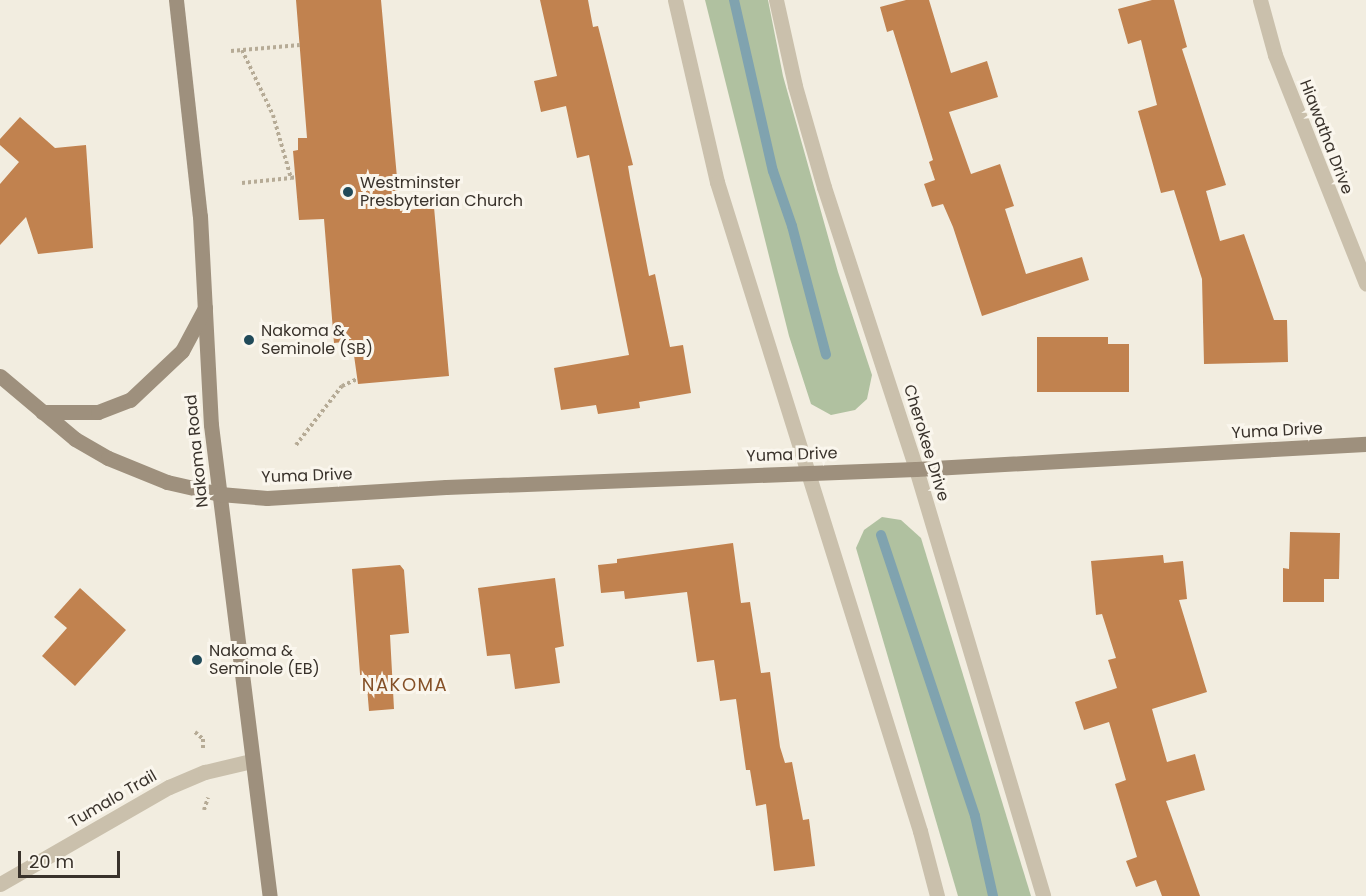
<!DOCTYPE html>
<html>
<head>
<meta charset="utf-8">
<style>
	body { margin:0 }
	#map { position:relative; width:1366px; height:896px; overflow:hidden; background:#f2ede0; font-family:Poppins,sans-serif }
	div>[style] { position:absolute }
	.green>* { inset:0; background:#b0c1a0 }
	.stream>* { height:10px; margin:-5px; padding:0 5px; transform-origin:5px; border-radius:5px; background:#80a3af }
	.building>* { inset:0; background:#c1824f }
	.path>* { height:4px; margin-top:-2px; transform-origin:0; background:repeating-linear-gradient(90deg,#b6ab96 0 3px,transparent 0 6px) }
	.street>* { height:15px; margin:-7.5px; padding:0 7.5px; transform-origin:7.5px; border-radius:7.5px; background:#cac0ac }
	.secondary>* { height:15px; margin:-7.5px; padding:0 7.5px; transform-origin:7.5px; border-radius:7.5px; background:#9e907d }
	.dots>* { width:16px; height:16px; translate:-50% -50%; box-sizing:border-box; border:3px solid #faf6ed; border-radius:50% }
	span { translate:-50% -50%; white-space:nowrap; text-align:center; line-height:1.15; -webkit-text-stroke:6px #faf6ed; paint-order:stroke }
	.street-label { font-size:16px; color:#39322b }
	.poi-label { font-size:16px; color:#39322b }
	.left { translate:0 -50%; text-align:left }
	.neighbourhood-label { font-size:18px; color:#855027; letter-spacing:1.5px }
	.scale { position:absolute; left:18px; top:851px; width:102px; height:27px; box-sizing:border-box; border:3px solid #39322b; border-top:0; padding-left:8px; font-size:18px; line-height:21px; white-space:nowrap; color:#39322b; -webkit-text-stroke:4px #faf6ed; paint-order:stroke }
</style>
</head>
<body>
<div id="map">
	<div class="green">
		<i style="clip-path:polygon(705px 0,768px 0,783px 76px,838px 272px,872px 375px,867px 399px,855px 410px,831px 415px,811px 404px,789px 336px)"></i>
		<i style="clip-path:polygon(882px 517px,901px 520px,921px 538px,1031px 896px,958px 896px,856px 548px,864px 530px)"></i>
	</div>
	<div class="stream">
		<i style="left:734px;top:0;width:175px;rotate:77.2deg"></i>
		<i style="left:773px;top:171px;width:58px;rotate:70.9deg"></i>
		<i style="left:792px;top:226px;width:133px;rotate:75.2deg"></i>
		<i style="left:881px;top:535px;width:296px;rotate:71.5deg"></i>
		<i style="left:975px;top:816px;width:82px;rotate:77.3deg"></i>
	</div>
	<div class="building">
		<i style="clip-path:polygon(296px 0,381px 0,400px 211px,434px 207px,449px 376px,358px 384px,352px 341px,334px 343px,324px 219px,299px 220px,293px 151px,298px 150px,298px 138px,307px 138px)"></i>
		<i style="clip-path:polygon(540px 0,588px 0,593px 27px,598px 26px,633px 165px,628px 166px,630px 178px,649px 276px,655px 274px,670px 347px,683px 345px,691px 393px,639px 402px,640px 408px,598px 414px,596px 405px,561px 410px,554px 368px,629px 355px,589px 155px,577px 158px,566px 106px,541px 112px,534px 81px,557px 76px)"></i>
		<i style="clip-path:polygon(906px 0,929px 0,951px 73px,987px 61px,998px 97px,949px 112px,971px 174px,1000px 164px,1014px 206px,1005px 209px,1026px 274px,1082px 257px,1089px 280px,982px 316px,953px 227px,943px 204px,932px 207px,924px 184px,935px 180px,929px 162px,933px 160px,893px 30px,887px 32px,880px 7px)"></i>
		<i style="clip-path:polygon(1152px 0,1174px 0,1187px 47px,1182px 49px,1226px 185px,1206px 191px,1220px 241px,1244px 234px,1274px 320px,1287px 320px,1288px 362px,1204px 364px,1202px 279px,1174px 190px,1161px 193px,1138px 111px,1157px 105px,1141px 40px,1128px 44px,1118px 9px)"></i>
		<i style="clip-path:polygon(20px 117px,55px 148px,86px 145px,93px 248px,38px 254px,26px 217px,0 245px,0 184px,19px 162px,0 145px,0 139px)"></i>
		<i style="clip-path:polygon(1037px 337px,1108px 337px,1108px 344px,1129px 344px,1129px 392px,1037px 392px)"></i>
		<i style="clip-path:polygon(1290px 532px,1340px 533px,1339px 579px,1324px 579px,1324px 602px,1283px 602px,1283px 568px,1289px 569px)"></i>
		<i style="clip-path:polygon(733px 543px,741px 603px,750px 602px,761px 673px,770px 672px,780px 747px,785px 763px,792px 762px,803px 820px,809px 819px,815px 866px,774px 871px,766px 804px,756px 806px,750px 770px,746px 770px,736px 699px,720px 701px,714px 660px,697px 662px,687px 592px,625px 599px,624px 591px,601px 593px,598px 565px,617px 563px,617px 559px)"></i>
		<i style="clip-path:polygon(1163px 555px,1164px 563px,1183px 561px,1187px 599px,1179px 600px,1207px 692px,1152px 709px,1167px 762px,1195px 754px,1205px 790px,1166px 801px,1200px 896px,1162px 896px,1156px 880px,1136px 887px,1126px 861px,1137px 857px,1115px 784px,1126px 780px,1109px 722px,1084px 730px,1075px 702px,1117px 688px,1108px 660px,1116px 658px,1102px 614px,1096px 615px,1091px 561px)"></i>
		<i style="clip-path:polygon(400px 565px,404px 570px,409px 633px,390px 635px,394px 709px,369px 711px,367px 687px,361px 687px,352px 569px)"></i>
		<i style="clip-path:polygon(555px 578px,564px 646px,555px 648px,560px 683px,515px 689px,510px 654px,487px 656px,478px 588px)"></i>
		<i style="clip-path:polygon(80px 588px,126px 630px,75px 686px,42px 656px,67px 628px,54px 617px)"></i>
	</div>
	<div class="path">
		<i style="left:242px;top:50px;width:72px;rotate:64.5deg"></i>
		<i style="left:273px;top:115px;width:66px;rotate:74.1deg"></i>
		<i style="left:291px;top:178px;width:5px;rotate:-11deg"></i>
		<i style="left:231px;top:51px;width:69px;rotate:-5deg"></i>
		<i style="left:242px;top:183px;width:49px;rotate:-5.8deg"></i>
		<i style="left:296px;top:445px;width:75px;rotate:-52.1deg"></i>
		<i style="left:342px;top:386px;width:17px;rotate:-25deg"></i>
		<i style="left:195px;top:732px;width:11px;rotate:41deg"></i>
		<i style="left:203px;top:739px;width:10px;rotate:90deg"></i>
		<i style="left:204px;top:810px;width:13px;rotate:-72deg"></i>
	</div>
	<div class="street">
		<i style="left:675px;top:0;width:187px;rotate:77deg"></i>
		<i style="left:717px;top:182px;width:680px;rotate:72.63deg"></i>
		<i style="left:920px;top:831px;width:67px;rotate:75.3deg"></i>
		<i style="left:776px;top:0;width:88px;rotate:77.5deg"></i>
		<i style="left:795px;top:86px;width:105px;rotate:74deg"></i>
		<i style="left:824px;top:187px;width:297px;rotate:71.9deg"></i>
		<i style="left:916px;top:469px;width:445px;rotate:73.4deg"></i>
		<i style="left:1260px;top:0;width:57px;rotate:74.7deg"></i>
		<i style="left:1275px;top:55px;width:246px;rotate:68.3deg"></i>
		<i style="left:0;top:884px;width:195px;rotate:-29.9deg"></i>
		<i style="left:169px;top:787px;width:39px;rotate:-23deg"></i>
		<i style="left:205px;top:772px;width:47px;rotate:-13.4deg"></i>
	</div>
	<div class="secondary">
		<i style="left:176px;top:0;width:217px;rotate:83.7deg"></i>
		<i style="left:200px;top:216px;width:209px;rotate:87deg"></i>
		<i style="left:211px;top:425px;width:475px;rotate:82.9deg"></i>
		<i style="left:0;top:376px;width:98px;rotate:40deg"></i>
		<i style="left:75px;top:439px;width:38px;rotate:30deg"></i>
		<i style="left:108px;top:458px;width:64px;rotate:22.1deg"></i>
		<i style="left:167px;top:482px;width:54px;rotate:12.8deg"></i>
		<i style="left:220px;top:494px;width:47px;rotate:4.9deg"></i>
		<i style="left:267px;top:498px;width:179px;rotate:-3.5deg"></i>
		<i style="left:446px;top:487px;width:470px;rotate:-2.2deg"></i>
		<i style="left:916px;top:469px;width:451px;rotate:-3.2deg"></i>
		<i style="left:42px;top:412px;width:56px"></i>
		<i style="left:98px;top:412px;width:34px;rotate:-21deg"></i>
		<i style="left:130px;top:400px;width:71px;rotate:-43.3deg"></i>
		<i style="left:182px;top:351px;width:49px;rotate:-61.9deg"></i>
	</div>
	<div class="dots">
		<i style="left:348px;top:192px;background:#214a59"></i>
		<i style="left:249px;top:340px;background:#214a59"></i>
		<i style="left:197px;top:660px;background:#214a59"></i>
	</div>
	<div class="street-label">
		<span style="left:1326px;top:137px;rotate:69deg">Hiawatha Drive</span>
		<span style="left:1277px;top:431px;rotate:-3deg">Yuma Drive</span>
		<span style="left:926px;top:443px;rotate:73deg">Cherokee Drive</span>
		<span style="left:197px;top:451px;rotate:-96deg">Nakoma Road</span>
		<span style="left:792px;top:455px;rotate:-2deg">Yuma Drive</span>
		<span style="left:307px;top:476px;rotate:-2deg">Yuma Drive</span>
		<span style="left:113px;top:799px;rotate:-30deg">Tumalo Trail</span>
	</div>
	<div class="poi-label">
		<span class="left" style="left:360px;top:192px">Westminster<br>Presbyterian Church</span>
		<span class="left" style="left:261px;top:340px">Nakoma &amp;<br>Seminole (SB)</span>
		<span class="left" style="left:209px;top:660px">Nakoma &amp;<br>Seminole (EB)</span>
	</div>
	<div class="neighbourhood-label">
		<span style="left:405px;top:685px">NAKOMA</span>
	</div>
	<div class="scale">20 m</div>
</div>
</body>
</html>
